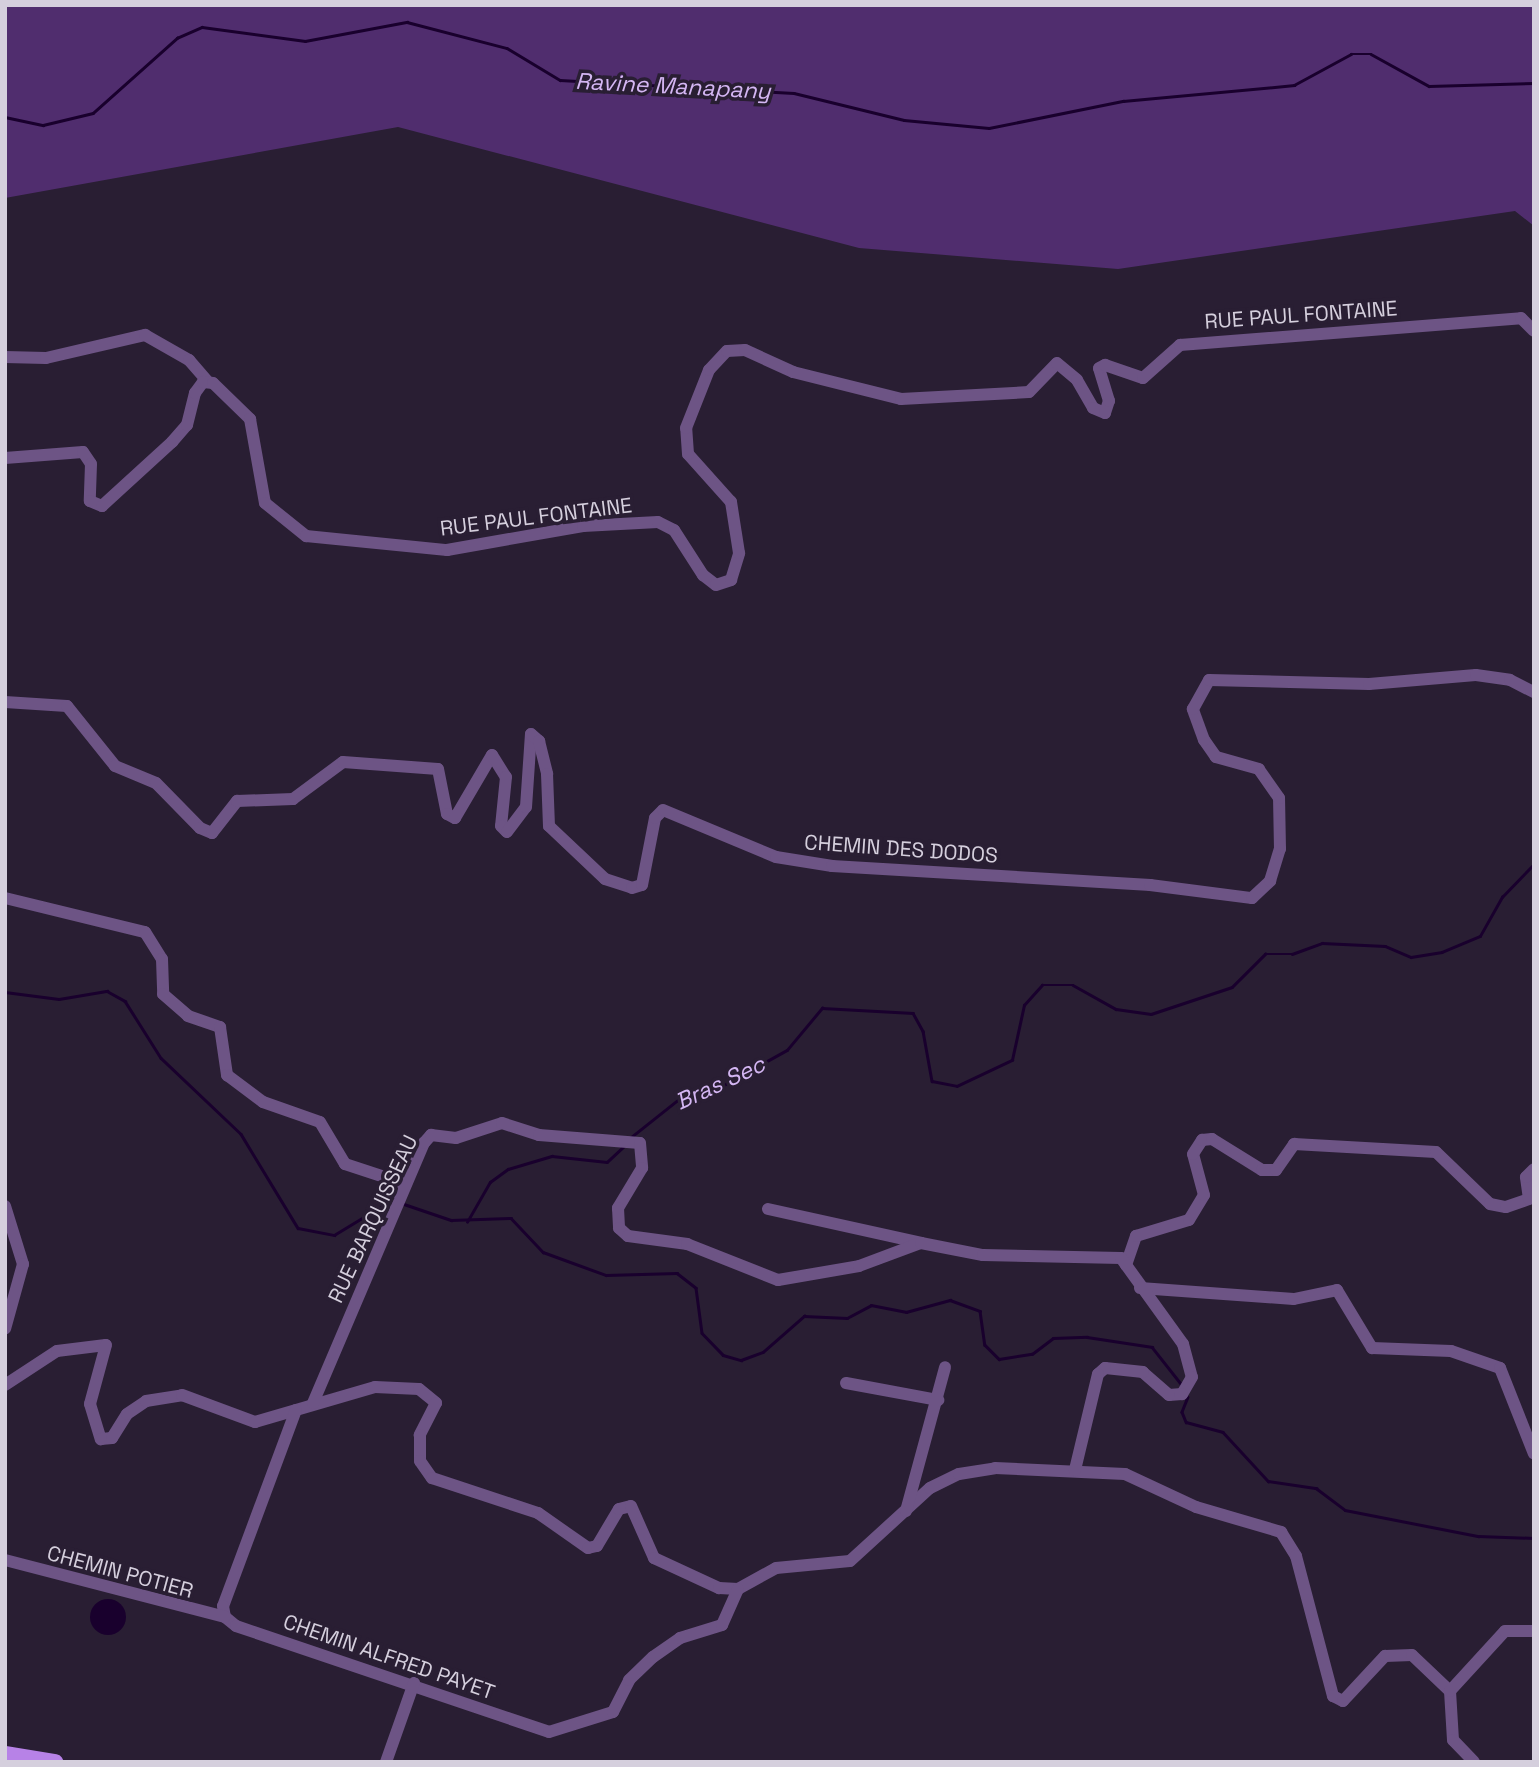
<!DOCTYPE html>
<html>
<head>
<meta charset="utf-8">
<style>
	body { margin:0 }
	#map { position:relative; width:1539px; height:1767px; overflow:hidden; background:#291e33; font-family:"Space Grotesk",sans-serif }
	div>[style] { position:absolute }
	.green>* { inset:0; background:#502d6e }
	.water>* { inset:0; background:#19002d }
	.round { border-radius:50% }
	.stream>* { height:2.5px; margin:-1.25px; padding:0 1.25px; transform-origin:1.25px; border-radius:1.25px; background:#19002d }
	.minor>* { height:12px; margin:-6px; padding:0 6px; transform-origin:6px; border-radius:6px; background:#6d5485 }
	.major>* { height:16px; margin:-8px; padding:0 8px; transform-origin:8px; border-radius:8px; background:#b782e7 }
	span { translate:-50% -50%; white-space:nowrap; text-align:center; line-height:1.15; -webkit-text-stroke:7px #291e33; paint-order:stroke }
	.street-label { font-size:21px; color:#d5cfdd }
	.water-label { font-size:23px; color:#d4b6f3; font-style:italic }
	.frame { position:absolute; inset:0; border:7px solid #d5cfdd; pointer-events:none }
</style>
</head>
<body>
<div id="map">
	<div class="green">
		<i style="clip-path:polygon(5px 5px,1534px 5px,1534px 226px,1515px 211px,1118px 269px,859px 248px,398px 127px,5px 198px)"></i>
	</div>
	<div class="water">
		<i class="round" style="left:90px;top:1599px;width:36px;height:36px"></i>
	</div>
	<div class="stream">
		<i style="left:5px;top:117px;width:39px;rotate:12deg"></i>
		<i style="left:43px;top:125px;width:51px;rotate:-13.5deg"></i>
		<i style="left:93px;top:113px;width:113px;rotate:-41.8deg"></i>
		<i style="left:177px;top:38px;width:27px;rotate:-24deg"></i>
		<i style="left:202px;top:27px;width:104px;rotate:7.7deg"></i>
		<i style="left:305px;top:41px;width:104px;rotate:-10.6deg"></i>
		<i style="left:407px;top:22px;width:103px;rotate:14.6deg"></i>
		<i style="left:507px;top:48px;width:62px;rotate:31.1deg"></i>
		<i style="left:560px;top:80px;width:234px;rotate:3.2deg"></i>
		<i style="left:794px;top:93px;width:113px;rotate:13.8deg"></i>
		<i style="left:904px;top:120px;width:85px;rotate:5.4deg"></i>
		<i style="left:989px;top:128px;width:137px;rotate:-11.4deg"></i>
		<i style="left:1123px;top:101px;width:172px;rotate:-5.3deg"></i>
		<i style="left:1294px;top:85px;width:65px;rotate:-28.5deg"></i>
		<i style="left:1351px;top:54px;width:20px"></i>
		<i style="left:1371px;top:54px;width:66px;rotate:28.9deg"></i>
		<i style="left:1429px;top:86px;width:105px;rotate:-1.6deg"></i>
		<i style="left:5px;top:992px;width:54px;rotate:7.4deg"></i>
		<i style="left:59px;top:999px;width:49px;rotate:-9.5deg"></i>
		<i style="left:107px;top:991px;width:21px;rotate:29deg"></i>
		<i style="left:125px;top:1001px;width:67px;rotate:57.7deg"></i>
		<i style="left:161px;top:1058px;width:110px;rotate:43.5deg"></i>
		<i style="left:241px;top:1134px;width:110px;rotate:58.8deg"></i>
		<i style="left:298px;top:1228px;width:37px;rotate:11deg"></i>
		<i style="left:334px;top:1235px;width:66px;rotate:-31.3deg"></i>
		<i style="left:630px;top:1138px;width:63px;rotate:-38.5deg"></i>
		<i style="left:679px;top:1099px;width:37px;rotate:-14deg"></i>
		<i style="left:715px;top:1090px;width:82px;rotate:-29.1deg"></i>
		<i style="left:787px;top:1050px;width:55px;rotate:-50.2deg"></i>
		<i style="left:822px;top:1008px;width:91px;rotate:3.1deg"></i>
		<i style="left:913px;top:1013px;width:21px;rotate:61deg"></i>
		<i style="left:923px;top:1031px;width:51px;rotate:79.8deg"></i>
		<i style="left:932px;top:1081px;width:25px;rotate:11deg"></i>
		<i style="left:957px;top:1086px;width:61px;rotate:-25.3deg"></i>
		<i style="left:1012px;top:1060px;width:56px;rotate:-77.7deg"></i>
		<i style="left:1024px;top:1005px;width:27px;rotate:-48deg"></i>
		<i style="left:1042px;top:985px;width:31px"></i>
		<i style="left:1073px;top:985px;width:49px;rotate:29.2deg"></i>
		<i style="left:1116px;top:1009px;width:35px;rotate:8deg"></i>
		<i style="left:1151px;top:1014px;width:85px;rotate:-18.4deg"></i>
		<i style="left:1232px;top:987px;width:47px;rotate:-45deg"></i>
		<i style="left:1265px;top:954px;width:27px"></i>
		<i style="left:1292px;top:954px;width:32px;rotate:-20deg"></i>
		<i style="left:1322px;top:943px;width:63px;rotate:2.7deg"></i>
		<i style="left:1385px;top:946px;width:28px;rotate:23deg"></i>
		<i style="left:1411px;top:957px;width:31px;rotate:-9deg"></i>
		<i style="left:1442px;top:952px;width:41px;rotate:-22.8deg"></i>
		<i style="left:1480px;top:936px;width:45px;rotate:-60.6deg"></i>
		<i style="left:1502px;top:897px;width:46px;rotate:-45.9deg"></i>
		<i style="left:404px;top:1204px;width:50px;rotate:18.8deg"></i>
		<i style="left:451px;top:1220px;width:60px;rotate:-1.9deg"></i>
		<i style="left:511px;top:1218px;width:47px;rotate:46.7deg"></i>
		<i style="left:543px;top:1252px;width:67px;rotate:20.1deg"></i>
		<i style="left:606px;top:1275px;width:71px;rotate:-1.6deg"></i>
		<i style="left:677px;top:1273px;width:24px;rotate:38deg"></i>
		<i style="left:696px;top:1288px;width:45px;rotate:82.4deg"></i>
		<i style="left:702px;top:1333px;width:30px;rotate:46deg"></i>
		<i style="left:723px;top:1355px;width:19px;rotate:16deg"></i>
		<i style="left:741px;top:1360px;width:23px;rotate:-20deg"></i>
		<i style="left:763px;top:1352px;width:55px;rotate:-41.3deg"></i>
		<i style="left:804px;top:1316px;width:43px;rotate:2.7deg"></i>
		<i style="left:847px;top:1318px;width:27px;rotate:-28deg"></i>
		<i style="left:871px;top:1305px;width:36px;rotate:11deg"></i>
		<i style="left:906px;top:1312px;width:46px;rotate:-15.3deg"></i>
		<i style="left:950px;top:1300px;width:32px;rotate:20deg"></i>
		<i style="left:980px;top:1311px;width:34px;rotate:82deg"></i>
		<i style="left:985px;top:1345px;width:20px;rotate:45deg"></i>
		<i style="left:999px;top:1359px;width:33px;rotate:-9deg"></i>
		<i style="left:1032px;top:1354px;width:26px;rotate:-37deg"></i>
		<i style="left:1053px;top:1338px;width:34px;rotate:-2deg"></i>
		<i style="left:1087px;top:1337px;width:66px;rotate:8.7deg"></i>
		<i style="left:1152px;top:1347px;width:48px;rotate:51.7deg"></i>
		<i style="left:467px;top:1222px;width:46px;rotate:-60.1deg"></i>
		<i style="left:490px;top:1182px;width:22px;rotate:-36deg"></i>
		<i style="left:508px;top:1169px;width:46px;rotate:-16.5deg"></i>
		<i style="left:552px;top:1156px;width:55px;rotate:6.2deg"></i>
		<i style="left:607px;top:1162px;width:23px;rotate:-43deg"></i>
		<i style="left:1188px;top:1397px;width:16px;rotate:112deg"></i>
		<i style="left:1182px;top:1412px;width:11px;rotate:68deg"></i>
		<i style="left:1186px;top:1422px;width:38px;rotate:15deg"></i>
		<i style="left:1223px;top:1432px;width:67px;rotate:47.4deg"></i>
		<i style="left:1268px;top:1481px;width:49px;rotate:8.3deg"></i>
		<i style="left:1316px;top:1488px;width:36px;rotate:37deg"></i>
		<i style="left:1345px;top:1510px;width:136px;rotate:11.1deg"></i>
		<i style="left:1478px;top:1536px;width:56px;rotate:2deg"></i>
	</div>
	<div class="minor">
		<i style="left:5px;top:357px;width:41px;rotate:1.4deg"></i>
		<i style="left:46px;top:358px;width:102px;rotate:-13.1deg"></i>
		<i style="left:145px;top:335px;width:51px;rotate:29.6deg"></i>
		<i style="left:189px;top:360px;width:29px;rotate:49deg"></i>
		<i style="left:5px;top:458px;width:78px;rotate:-4.4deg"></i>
		<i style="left:83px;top:452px;width:14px;rotate:56deg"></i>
		<i style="left:91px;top:464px;width:37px;rotate:92deg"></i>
		<i style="left:90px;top:501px;width:13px;rotate:23deg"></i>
		<i style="left:102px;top:506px;width:95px;rotate:-42.4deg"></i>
		<i style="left:172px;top:442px;width:23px;rotate:-49deg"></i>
		<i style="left:187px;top:425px;width:33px;rotate:-76deg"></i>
		<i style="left:195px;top:393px;width:14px;rotate:-54deg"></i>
		<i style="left:203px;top:382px;width:10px;rotate:6deg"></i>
		<i style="left:213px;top:383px;width:52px;rotate:44.2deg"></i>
		<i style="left:250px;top:419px;width:85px;rotate:79.9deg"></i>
		<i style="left:265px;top:503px;width:53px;rotate:38.8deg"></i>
		<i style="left:306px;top:536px;width:142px;rotate:5.7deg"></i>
		<i style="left:447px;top:550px;width:138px;rotate:-10deg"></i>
		<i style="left:583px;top:526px;width:75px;rotate:-3.1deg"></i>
		<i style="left:658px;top:522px;width:18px;rotate:27deg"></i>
		<i style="left:674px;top:530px;width:54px;rotate:57.2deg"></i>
		<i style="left:703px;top:575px;width:16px;rotate:38deg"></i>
		<i style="left:716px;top:585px;width:16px;rotate:-18deg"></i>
		<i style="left:731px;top:580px;width:28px;rotate:-73deg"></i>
		<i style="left:739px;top:553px;width:52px;rotate:-98.9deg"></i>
		<i style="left:731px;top:502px;width:64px;rotate:-131.9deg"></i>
		<i style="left:688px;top:454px;width:26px;rotate:-94deg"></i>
		<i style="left:686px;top:428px;width:62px;rotate:-68.4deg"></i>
		<i style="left:709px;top:370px;width:26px;rotate:-47deg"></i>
		<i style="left:727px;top:351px;width:18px;rotate:-3deg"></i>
		<i style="left:745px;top:350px;width:53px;rotate:24.6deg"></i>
		<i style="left:793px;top:372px;width:111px;rotate:14deg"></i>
		<i style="left:901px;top:399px;width:128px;rotate:-3.1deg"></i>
		<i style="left:1029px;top:392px;width:40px;rotate:-46deg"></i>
		<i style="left:1057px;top:363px;width:26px;rotate:40deg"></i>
		<i style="left:1077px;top:380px;width:32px;rotate:60deg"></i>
		<i style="left:1093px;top:408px;width:13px;rotate:23deg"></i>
		<i style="left:1105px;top:413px;width:13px;rotate:-72deg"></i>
		<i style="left:1109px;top:401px;width:34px;rotate:-107deg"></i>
		<i style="left:1099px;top:368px;width:7px;rotate:-27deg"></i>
		<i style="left:1105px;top:365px;width:40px;rotate:18.9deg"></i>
		<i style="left:1143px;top:378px;width:50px;rotate:-41.7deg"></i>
		<i style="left:1180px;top:345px;width:342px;rotate:-4.5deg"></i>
		<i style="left:1521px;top:318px;width:18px;rotate:45deg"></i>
		<i style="left:5px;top:702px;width:62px;rotate:3.7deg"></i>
		<i style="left:67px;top:706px;width:77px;rotate:51.3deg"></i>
		<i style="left:115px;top:766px;width:44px;rotate:22.5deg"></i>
		<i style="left:156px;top:783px;width:63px;rotate:45.6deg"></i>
		<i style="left:200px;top:828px;width:13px;rotate:23deg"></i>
		<i style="left:212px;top:833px;width:41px;rotate:-52deg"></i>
		<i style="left:237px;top:801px;width:56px;rotate:-2deg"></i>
		<i style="left:293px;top:799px;width:62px;rotate:-36.5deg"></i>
		<i style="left:343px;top:762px;width:95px;rotate:4.2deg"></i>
		<i style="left:438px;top:769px;width:46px;rotate:78.7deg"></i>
		<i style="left:447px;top:814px;width:9px;rotate:27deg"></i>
		<i style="left:455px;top:818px;width:73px;rotate:-59.6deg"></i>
		<i style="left:492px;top:755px;width:26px;rotate:58deg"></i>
		<i style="left:506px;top:777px;width:49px;rotate:95.8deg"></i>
		<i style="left:501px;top:826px;width:8px;rotate:45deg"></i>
		<i style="left:507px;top:832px;width:31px;rotate:-53deg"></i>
		<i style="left:526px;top:807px;width:73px;rotate:-86.1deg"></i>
		<i style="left:531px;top:734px;width:11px;rotate:41deg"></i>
		<i style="left:539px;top:741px;width:34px;rotate:76deg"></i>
		<i style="left:547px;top:774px;width:52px;rotate:87.8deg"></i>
		<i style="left:549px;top:826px;width:77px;rotate:43.4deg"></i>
		<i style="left:605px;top:879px;width:28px;rotate:18deg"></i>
		<i style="left:632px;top:888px;width:10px;rotate:-17deg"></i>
		<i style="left:642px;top:885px;width:68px;rotate:-79deg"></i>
		<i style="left:655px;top:818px;width:11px;rotate:-45deg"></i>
		<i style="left:663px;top:810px;width:122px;rotate:22.6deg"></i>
		<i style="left:776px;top:857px;width:57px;rotate:9.1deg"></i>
		<i style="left:832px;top:866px;width:319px;rotate:3.4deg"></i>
		<i style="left:1150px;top:885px;width:103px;rotate:7.3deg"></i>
		<i style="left:1252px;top:898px;width:25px;rotate:-43deg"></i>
		<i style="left:1270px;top:881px;width:34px;rotate:-73deg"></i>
		<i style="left:1280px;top:849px;width:51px;rotate:-91.1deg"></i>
		<i style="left:1279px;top:798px;width:35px;rotate:-125deg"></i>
		<i style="left:1259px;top:769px;width:45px;rotate:-164.4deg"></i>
		<i style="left:1216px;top:757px;width:21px;rotate:-125deg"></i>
		<i style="left:1204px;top:740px;width:33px;rotate:-110deg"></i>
		<i style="left:1193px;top:709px;width:33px;rotate:-61deg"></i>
		<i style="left:1209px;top:680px;width:160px;rotate:1.4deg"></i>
		<i style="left:1369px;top:684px;width:107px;rotate:-4.8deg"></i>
		<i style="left:1476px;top:675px;width:34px;rotate:8deg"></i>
		<i style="left:1510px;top:680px;width:27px;rotate:27deg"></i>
		<i style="left:5px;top:898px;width:144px;rotate:13.7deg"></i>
		<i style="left:145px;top:932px;width:32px;rotate:58deg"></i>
		<i style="left:162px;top:959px;width:35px;rotate:88deg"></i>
		<i style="left:163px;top:994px;width:33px;rotate:41deg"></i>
		<i style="left:188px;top:1016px;width:34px;rotate:19deg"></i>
		<i style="left:220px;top:1027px;width:49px;rotate:81.7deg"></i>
		<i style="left:227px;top:1075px;width:45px;rotate:36.9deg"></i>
		<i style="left:263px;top:1102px;width:60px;rotate:19.3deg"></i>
		<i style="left:320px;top:1122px;width:49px;rotate:59.2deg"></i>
		<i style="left:345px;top:1164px;width:64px;rotate:18.2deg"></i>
		<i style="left:5px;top:1206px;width:61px;rotate:72.8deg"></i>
		<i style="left:23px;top:1264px;width:67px;rotate:105.5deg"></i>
		<i style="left:768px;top:1209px;width:157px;rotate:12.5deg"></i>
		<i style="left:1126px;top:1265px;width:31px;rotate:-71deg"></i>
		<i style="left:1136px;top:1236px;width:55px;rotate:-16.8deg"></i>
		<i style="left:1189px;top:1220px;width:29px;rotate:-59deg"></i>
		<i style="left:1204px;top:1195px;width:42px;rotate:-105deg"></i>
		<i style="left:1193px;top:1154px;width:17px;rotate:-57deg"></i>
		<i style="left:1202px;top:1140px;width:10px;rotate:-6deg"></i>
		<i style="left:1212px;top:1139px;width:59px;rotate:31.8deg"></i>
		<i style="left:1262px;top:1170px;width:14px"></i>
		<i style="left:1276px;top:1170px;width:32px;rotate:-55deg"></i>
		<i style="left:1294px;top:1144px;width:142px;rotate:3.2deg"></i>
		<i style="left:1436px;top:1152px;width:75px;rotate:43.9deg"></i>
		<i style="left:1490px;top:1204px;width:16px;rotate:11deg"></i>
		<i style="left:1506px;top:1207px;width:24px;rotate:-19deg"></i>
		<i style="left:1529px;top:1199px;width:22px;rotate:-98deg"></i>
		<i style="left:1526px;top:1177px;width:11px;rotate:-45deg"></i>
		<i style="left:1140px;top:1288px;width:154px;rotate:4.1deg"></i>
		<i style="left:1294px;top:1299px;width:44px;rotate:-11.8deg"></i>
		<i style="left:1337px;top:1290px;width:68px;rotate:58.9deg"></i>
		<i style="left:1372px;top:1348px;width:79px;rotate:2.2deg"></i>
		<i style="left:1451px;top:1351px;width:52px;rotate:19.1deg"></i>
		<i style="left:1500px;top:1368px;width:92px;rotate:68.4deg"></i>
		<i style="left:846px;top:1383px;width:94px;rotate:10.5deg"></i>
		<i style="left:5px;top:1385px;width:62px;rotate:-33.2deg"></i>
		<i style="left:57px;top:1351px;width:49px;rotate:-7deg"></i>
		<i style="left:106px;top:1345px;width:61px;rotate:105.2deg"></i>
		<i style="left:90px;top:1404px;width:37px;rotate:73deg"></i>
		<i style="left:101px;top:1439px;width:11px;rotate:-5deg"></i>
		<i style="left:112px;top:1438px;width:28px;rotate:-58deg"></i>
		<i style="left:127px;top:1414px;width:23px;rotate:-34deg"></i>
		<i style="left:146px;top:1401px;width:36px;rotate:-9deg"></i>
		<i style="left:182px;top:1395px;width:78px;rotate:20.3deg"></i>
		<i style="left:255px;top:1422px;width:125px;rotate:-16.3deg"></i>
		<i style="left:375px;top:1387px;width:44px;rotate:2.6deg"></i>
		<i style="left:419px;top:1389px;width:22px;rotate:39deg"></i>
		<i style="left:436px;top:1403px;width:36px;rotate:117deg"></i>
		<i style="left:420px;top:1435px;width:26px;rotate:90deg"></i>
		<i style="left:420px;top:1461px;width:21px;rotate:55deg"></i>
		<i style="left:432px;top:1478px;width:112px;rotate:18.3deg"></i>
		<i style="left:538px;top:1513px;width:61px;rotate:35deg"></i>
		<i style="left:588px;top:1548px;width:9px;rotate:-13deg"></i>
		<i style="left:597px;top:1546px;width:43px;rotate:-59.3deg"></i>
		<i style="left:619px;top:1509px;width:12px;rotate:-14deg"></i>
		<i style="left:631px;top:1506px;width:57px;rotate:66.1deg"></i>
		<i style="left:654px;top:1558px;width:72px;rotate:24.8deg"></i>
		<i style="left:719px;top:1588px;width:19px;rotate:3deg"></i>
		<i style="left:738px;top:1589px;width:43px;rotate:-28.9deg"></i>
		<i style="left:776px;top:1568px;width:74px;rotate:-5.4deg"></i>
		<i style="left:850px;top:1561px;width:108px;rotate:-42.4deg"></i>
		<i style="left:930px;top:1488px;width:32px;rotate:-26deg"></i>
		<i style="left:959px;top:1474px;width:36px;rotate:-9deg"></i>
		<i style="left:995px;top:1468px;width:130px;rotate:2.6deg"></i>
		<i style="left:1125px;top:1474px;width:78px;rotate:24.9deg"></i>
		<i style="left:1196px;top:1507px;width:89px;rotate:16.4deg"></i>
		<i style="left:1281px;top:1532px;width:28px;rotate:58deg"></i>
		<i style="left:1296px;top:1556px;width:145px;rotate:75.2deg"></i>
		<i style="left:1333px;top:1696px;width:11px;rotate:27deg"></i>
		<i style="left:1343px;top:1701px;width:62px;rotate:-47deg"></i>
		<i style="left:1385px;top:1656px;width:27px;rotate:-2deg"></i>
		<i style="left:1412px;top:1655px;width:52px;rotate:43.5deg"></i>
		<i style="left:1450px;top:1691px;width:49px;rotate:86.5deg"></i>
		<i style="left:1453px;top:1740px;width:30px;rotate:46deg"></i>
		<i style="left:313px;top:1403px;width:283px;rotate:-66.9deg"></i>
		<i style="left:424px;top:1143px;width:11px;rotate:-49deg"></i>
		<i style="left:431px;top:1135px;width:25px;rotate:7deg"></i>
		<i style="left:456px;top:1138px;width:48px;rotate:-18.1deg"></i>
		<i style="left:502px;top:1123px;width:39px;rotate:18deg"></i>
		<i style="left:539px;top:1135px;width:101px;rotate:4.5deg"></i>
		<i style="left:640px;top:1143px;width:25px;rotate:85deg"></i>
		<i style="left:642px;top:1168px;width:47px;rotate:121deg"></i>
		<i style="left:618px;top:1208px;width:20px;rotate:87deg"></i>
		<i style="left:619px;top:1228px;width:12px;rotate:42deg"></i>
		<i style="left:628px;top:1236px;width:60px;rotate:7.7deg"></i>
		<i style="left:687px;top:1244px;width:98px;rotate:21.6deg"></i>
		<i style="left:778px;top:1280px;width:82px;rotate:-9.8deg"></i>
		<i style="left:859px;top:1266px;width:66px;rotate:-20.4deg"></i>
		<i style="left:921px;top:1243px;width:63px;rotate:11deg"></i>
		<i style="left:983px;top:1255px;width:138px;rotate:1.2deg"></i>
		<i style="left:1121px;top:1258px;width:106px;rotate:54.2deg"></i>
		<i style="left:1183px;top:1344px;width:34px;rotate:75deg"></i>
		<i style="left:1192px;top:1377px;width:20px;rotate:120deg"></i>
		<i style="left:1182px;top:1394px;width:13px;rotate:176deg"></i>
		<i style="left:1169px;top:1395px;width:35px;rotate:-139deg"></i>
		<i style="left:1143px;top:1372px;width:38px;rotate:-174deg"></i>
		<i style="left:1105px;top:1368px;width:9px;rotate:139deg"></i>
		<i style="left:1098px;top:1374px;width:99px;rotate:103.5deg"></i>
		<i style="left:296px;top:1410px;width:209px;rotate:110.4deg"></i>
		<i style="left:223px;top:1606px;width:11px;rotate:80deg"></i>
		<i style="left:225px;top:1617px;width:14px;rotate:39deg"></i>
		<i style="left:236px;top:1626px;width:330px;rotate:18.7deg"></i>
		<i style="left:549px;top:1732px;width:67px;rotate:-17.4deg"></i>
		<i style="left:613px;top:1712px;width:36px;rotate:-63deg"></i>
		<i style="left:629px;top:1680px;width:33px;rotate:-44deg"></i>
		<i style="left:653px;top:1657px;width:33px;rotate:-35deg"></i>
		<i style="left:680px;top:1638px;width:44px;rotate:-17.2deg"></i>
		<i style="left:722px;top:1625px;width:39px;rotate:-66deg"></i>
		<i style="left:906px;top:1511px;width:149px;rotate:-74.8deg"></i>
		<i style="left:5px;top:1560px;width:227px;rotate:14.5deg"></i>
		<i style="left:1450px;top:1691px;width:81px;rotate:-47.5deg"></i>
		<i style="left:1505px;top:1631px;width:29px"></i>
		<i style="left:386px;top:1762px;width:84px;rotate:-70.5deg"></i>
	</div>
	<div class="major">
		<i style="left:5px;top:1754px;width:51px;rotate:9.1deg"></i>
	</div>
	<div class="street-label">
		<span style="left:1301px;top:315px;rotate:-4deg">RUE PAUL FONTAINE</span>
		<span style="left:536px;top:517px;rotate:-7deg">RUE PAUL FONTAINE</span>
		<span style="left:901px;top:849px;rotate:4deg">CHEMIN DES DODOS</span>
		<span style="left:373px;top:1219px;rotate:-65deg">RUE BARQUISSEAU</span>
		<span style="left:120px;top:1572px;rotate:15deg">CHEMIN POTIER</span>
		<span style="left:389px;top:1657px;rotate:19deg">CHEMIN ALFRED PAYET</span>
	</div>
	<div class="water-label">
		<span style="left:673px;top:86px;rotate:3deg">Ravine Manapany</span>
		<span style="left:720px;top:1083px;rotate:-25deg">Bras Sec</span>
	</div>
	<div class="frame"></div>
</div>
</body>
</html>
